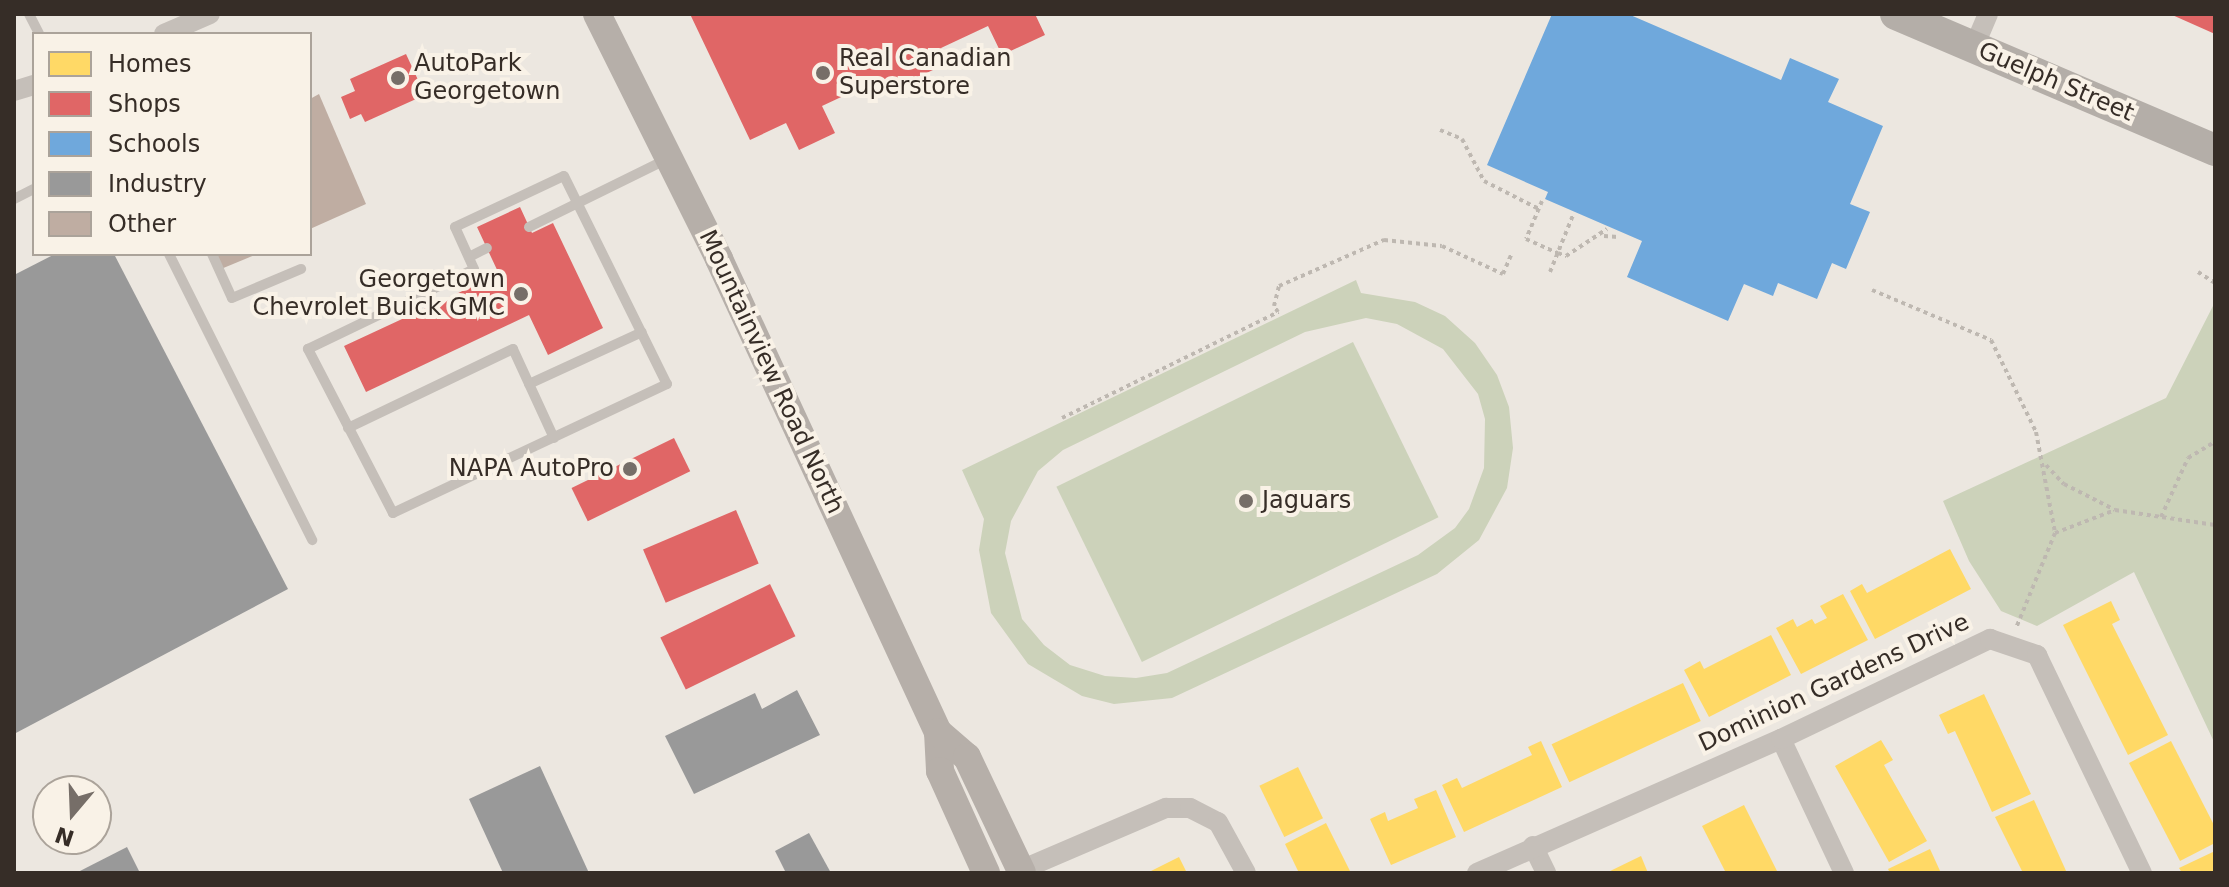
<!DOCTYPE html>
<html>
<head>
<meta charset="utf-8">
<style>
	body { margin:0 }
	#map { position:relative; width:2229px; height:887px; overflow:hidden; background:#ece7e0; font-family:"DejaVu Sans",sans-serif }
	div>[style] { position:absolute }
	.green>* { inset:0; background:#ccd2ba; transform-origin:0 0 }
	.homes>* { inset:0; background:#ffd966; transform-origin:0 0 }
	.shops>* { inset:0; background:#e06666; transform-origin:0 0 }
	.schools>* { inset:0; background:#6fa8dc }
	.industry>* { inset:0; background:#999 }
	.building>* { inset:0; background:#bfada2 }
	.path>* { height:4px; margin-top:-2px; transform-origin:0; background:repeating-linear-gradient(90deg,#beb8b1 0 4px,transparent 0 8px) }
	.lane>* { height:10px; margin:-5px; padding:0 5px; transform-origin:5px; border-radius:5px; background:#c5bfb9 }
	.street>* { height:20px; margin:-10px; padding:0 10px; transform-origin:10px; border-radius:10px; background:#c5bfb9 }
	.secondary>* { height:28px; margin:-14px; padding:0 14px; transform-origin:14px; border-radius:14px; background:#b6afa9 }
	.primary>* { height:32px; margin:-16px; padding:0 16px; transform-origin:16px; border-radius:16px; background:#b4aea8 }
	.dots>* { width:22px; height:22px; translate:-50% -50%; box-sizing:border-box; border:4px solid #f9f2e7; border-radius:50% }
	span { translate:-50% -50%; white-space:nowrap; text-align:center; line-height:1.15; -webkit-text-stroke:8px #f9f2e7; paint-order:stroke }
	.poi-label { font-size:24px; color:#362d27 }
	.left { translate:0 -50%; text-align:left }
	.right { translate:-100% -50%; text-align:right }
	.street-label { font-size:24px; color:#362d27 }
	.frame { position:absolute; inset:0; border:16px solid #362d27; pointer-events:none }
	.legend { position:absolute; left:32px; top:32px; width:280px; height:224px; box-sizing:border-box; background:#f9f2e7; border:2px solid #aba39a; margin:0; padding:10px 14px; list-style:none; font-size:24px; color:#362d27 }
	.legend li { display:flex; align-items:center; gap:16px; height:40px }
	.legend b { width:40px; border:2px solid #aba39a }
	.north { position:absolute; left:32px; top:775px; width:80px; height:80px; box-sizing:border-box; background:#f9f2e7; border:2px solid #aba39a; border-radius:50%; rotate:199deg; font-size:22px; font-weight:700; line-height:32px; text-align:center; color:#362d27 }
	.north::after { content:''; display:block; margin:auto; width:28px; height:36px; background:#766e68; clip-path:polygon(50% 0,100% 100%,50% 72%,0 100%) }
</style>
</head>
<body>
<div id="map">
	<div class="green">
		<i style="clip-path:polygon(evenodd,1356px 280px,1361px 293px,1415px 302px,1445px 316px,1475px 343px,1497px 375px,1509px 407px,1513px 448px,1507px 488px,1479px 540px,1437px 574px,1172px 698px,1114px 704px,1082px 696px,1028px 664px,991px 613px,979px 550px,984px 519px,962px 470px,1356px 280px,1366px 318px,1397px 324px,1443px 349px,1478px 394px,1485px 419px,1484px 468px,1469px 509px,1455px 528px,1418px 555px,1167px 673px,1136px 678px,1105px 676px,1070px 665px,1044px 645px,1022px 619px,1005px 553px,1011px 521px,1038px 471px,1063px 450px,1305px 332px,1366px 318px)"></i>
		<i style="clip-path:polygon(2215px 302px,2215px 744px,2134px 572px,2037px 626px,2001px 611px,1969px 561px,1943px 501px,2166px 398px)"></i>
		<i style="left:1353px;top:342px;width:195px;height:330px;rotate:64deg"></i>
	</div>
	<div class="homes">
		<i style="clip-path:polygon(1950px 549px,1971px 589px,1875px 639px,1850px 591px,1862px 584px,1867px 593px)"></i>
		<i style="clip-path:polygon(1843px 594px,1868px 640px,1801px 674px,1776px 628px,1793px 619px,1797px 627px,1812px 619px,1815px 624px,1827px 618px,1820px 606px)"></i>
		<i style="clip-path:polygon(2111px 601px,2120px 620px,2112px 624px,2168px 735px,2128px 755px,2063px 625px)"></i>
		<i style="clip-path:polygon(1771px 635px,1791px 675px,1709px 717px,1684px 670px,1700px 661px,1704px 669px)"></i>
		<i style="left:1683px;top:683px;width:42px;height:145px;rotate:65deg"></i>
		<i style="clip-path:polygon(1984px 694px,2031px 794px,1992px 812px,1955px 731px,1948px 734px,1939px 715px)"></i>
		<i style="clip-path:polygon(1881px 740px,1893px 760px,1884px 765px,1927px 841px,1889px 862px,1835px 766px)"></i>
		<i style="clip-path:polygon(1541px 741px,1562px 787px,1464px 832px,1442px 785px,1457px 778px,1462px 788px,1532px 755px,1528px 747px)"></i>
		<i style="clip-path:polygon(2171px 741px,2215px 827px,2215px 843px,2180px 861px,2129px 763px)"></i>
		<i style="left:1298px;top:767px;width:57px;height:43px;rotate:64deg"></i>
		<i style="clip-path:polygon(1436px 790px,1456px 837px,1391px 865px,1370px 819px,1385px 812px,1388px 821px,1418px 808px,1414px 799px)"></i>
		<i style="clip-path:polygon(2034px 800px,2067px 873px,2023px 873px,1995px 817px)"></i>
		<i style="clip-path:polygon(1744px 805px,1777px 871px,1773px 873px,1726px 873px,1702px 826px)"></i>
		<i style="clip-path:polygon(1326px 823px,1351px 873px,1299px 873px,1285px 844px)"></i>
		<i style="clip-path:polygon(1930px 849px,1941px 873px,1890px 873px,1888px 869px)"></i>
		<i style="clip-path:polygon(2215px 851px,2215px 873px,2182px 873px,2179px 868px)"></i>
		<i style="clip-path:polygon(1641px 856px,1648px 873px,1606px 873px)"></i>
		<i style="clip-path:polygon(1179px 857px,1187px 873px,1147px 873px)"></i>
	</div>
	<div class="shops">
		<i style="clip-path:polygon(690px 14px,1035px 14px,1045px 35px,1002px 55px,988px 26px,941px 48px,948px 63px,877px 96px,871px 83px,822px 106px,835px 133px,799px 150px,786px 123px,750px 140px)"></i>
		<i style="clip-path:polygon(2170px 14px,2215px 14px,2215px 34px)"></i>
		<i style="clip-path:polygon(406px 54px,425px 95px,365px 122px,361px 114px,350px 119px,341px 97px,355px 91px,350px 79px)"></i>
		<i style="clip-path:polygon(520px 207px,532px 233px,553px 223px,603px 328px,548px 355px,529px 315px,366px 392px,344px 346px,499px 274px,477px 227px)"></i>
		<i style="left:674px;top:438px;width:37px;height:114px;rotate:64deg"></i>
		<i style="left:736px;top:510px;width:58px;height:101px;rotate:67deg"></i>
		<i style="left:770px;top:584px;width:58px;height:122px;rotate:64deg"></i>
	</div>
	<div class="schools">
		<i style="clip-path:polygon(1552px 14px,1628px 14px,1781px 80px,1790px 58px,1839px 79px,1828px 102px,1883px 126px,1850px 204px,1870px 212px,1846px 269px,1832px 263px,1817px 299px,1778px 283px,1773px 296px,1744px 284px,1728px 321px,1627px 277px,1642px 241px,1545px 199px,1548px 192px,1487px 165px)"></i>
	</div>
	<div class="industry">
		<i style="clip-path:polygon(55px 254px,114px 254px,288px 589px,14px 734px,14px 275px)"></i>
		<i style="clip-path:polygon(797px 690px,820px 735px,694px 794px,665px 736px,755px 693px,762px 709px)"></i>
		<i style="clip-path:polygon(540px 766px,589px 873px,503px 873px,469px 799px)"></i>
		<i style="clip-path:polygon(809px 833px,831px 873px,786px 873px,775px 851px)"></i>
		<i style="clip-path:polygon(127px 847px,140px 873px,76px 873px)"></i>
	</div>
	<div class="building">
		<i style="clip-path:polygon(319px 94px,366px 204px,310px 229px,310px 99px)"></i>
		<i style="clip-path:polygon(216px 254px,257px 254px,221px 269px)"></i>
	</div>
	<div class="path">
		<i style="left:1440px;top:130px;width:24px;rotate:22deg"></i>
		<i style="left:1462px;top:139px;width:47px;rotate:62.4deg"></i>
		<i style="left:1484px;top:181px;width:62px;rotate:27deg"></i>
		<i style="left:1542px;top:201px;width:41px;rotate:112.8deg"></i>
		<i style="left:1526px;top:239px;width:35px;rotate:24deg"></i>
		<i style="left:1558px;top:253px;width:9px;rotate:21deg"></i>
		<i style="left:1566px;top:256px;width:49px;rotate:-33.4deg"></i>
		<i style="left:1604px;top:236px;width:14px;rotate:4deg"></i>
		<i style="left:1550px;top:272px;width:61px;rotate:-68deg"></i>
		<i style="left:2198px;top:272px;width:20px;rotate:33deg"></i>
		<i style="left:1872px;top:290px;width:129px;rotate:22.8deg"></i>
		<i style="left:1991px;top:340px;width:102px;rotate:63.9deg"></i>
		<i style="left:2036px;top:432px;width:103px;rotate:79.3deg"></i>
		<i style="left:2055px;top:533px;width:103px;rotate:112.3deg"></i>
		<i style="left:1062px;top:418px;width:241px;rotate:-26.1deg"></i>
		<i style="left:1278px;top:312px;width:7px;rotate:-124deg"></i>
		<i style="left:1274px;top:306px;width:21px;rotate:-76deg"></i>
		<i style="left:1279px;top:286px;width:115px;rotate:-23.7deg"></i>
		<i style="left:1384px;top:240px;width:58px;rotate:5.9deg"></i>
		<i style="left:1442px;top:246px;width:67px;rotate:24.7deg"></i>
		<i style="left:1503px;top:274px;width:21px;rotate:-67deg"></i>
		<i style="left:2046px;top:465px;width:26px;rotate:47deg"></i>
		<i style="left:2064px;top:484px;width:57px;rotate:27deg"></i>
		<i style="left:2161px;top:517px;width:65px;rotate:-65.4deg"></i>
		<i style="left:2188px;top:458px;width:31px;rotate:-31deg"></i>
		<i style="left:2055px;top:533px;width:64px;rotate:-21deg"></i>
		<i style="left:2115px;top:510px;width:101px;rotate:8.5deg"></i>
	</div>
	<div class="lane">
		<i style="left:29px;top:14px;width:22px;rotate:63deg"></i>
		<i style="left:564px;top:176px;width:232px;rotate:63.7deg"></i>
		<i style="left:667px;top:384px;width:303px;rotate:154.8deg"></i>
		<i style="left:393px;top:513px;width:185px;rotate:-117.4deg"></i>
		<i style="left:308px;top:349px;width:184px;rotate:-25.7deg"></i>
		<i style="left:474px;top:269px;width:46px;rotate:-114.3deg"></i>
		<i style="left:455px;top:227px;width:120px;rotate:-25.1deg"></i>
		<i style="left:14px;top:199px;width:22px;rotate:-27deg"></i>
		<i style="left:529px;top:227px;width:154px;rotate:-26.2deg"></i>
		<i style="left:169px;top:254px;width:320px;rotate:63.4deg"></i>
		<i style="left:212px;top:254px;width:48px;rotate:65.6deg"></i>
		<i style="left:232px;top:298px;width:75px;rotate:-22.8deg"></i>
		<i style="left:469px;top:257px;width:20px;rotate:-27deg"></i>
		<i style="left:529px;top:384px;width:124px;rotate:-24.7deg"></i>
		<i style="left:348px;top:428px;width:183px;rotate:-25.6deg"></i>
		<i style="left:513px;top:349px;width:98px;rotate:65.3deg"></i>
	</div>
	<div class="street">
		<i style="left:164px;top:34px;width:50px;rotate:-23.5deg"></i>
		<i style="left:1974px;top:47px;width:36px;rotate:-67deg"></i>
		<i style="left:14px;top:91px;width:21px;rotate:-17deg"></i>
		<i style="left:1781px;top:739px;width:148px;rotate:64.8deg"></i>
		<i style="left:1533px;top:846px;width:30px;rotate:64deg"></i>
		<i style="left:1021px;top:870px;width:158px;rotate:-23.2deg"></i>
		<i style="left:1166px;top:808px;width:24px"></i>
		<i style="left:1190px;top:808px;width:31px;rotate:27deg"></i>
		<i style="left:1218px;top:822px;width:58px;rotate:61.2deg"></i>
		<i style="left:1477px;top:873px;width:332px;rotate:-23.8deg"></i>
		<i style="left:1781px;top:739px;width:232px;rotate:-25.6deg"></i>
		<i style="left:1990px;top:639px;width:50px;rotate:18.8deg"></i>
		<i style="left:2037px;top:655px;width:242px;rotate:64.3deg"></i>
	</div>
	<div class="secondary">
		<i style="left:597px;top:14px;width:274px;rotate:63.5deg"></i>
		<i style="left:719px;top:259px;width:521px;rotate:65.16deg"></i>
		<i style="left:938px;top:732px;width:39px;rotate:87deg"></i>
		<i style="left:940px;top:771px;width:112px;rotate:65.7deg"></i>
		<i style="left:938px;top:732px;width:38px;rotate:41deg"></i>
		<i style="left:967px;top:757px;width:128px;rotate:64.6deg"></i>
	</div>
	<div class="primary">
		<i style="left:1896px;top:14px;width:347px;rotate:23.1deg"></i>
	</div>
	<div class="dots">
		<i style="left:823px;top:73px;background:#766e68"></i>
		<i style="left:398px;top:78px;background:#766e68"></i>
		<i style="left:521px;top:294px;background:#766e68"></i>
		<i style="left:630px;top:469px;background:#766e68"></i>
		<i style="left:1246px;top:501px;background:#766e68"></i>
	</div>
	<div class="poi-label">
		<span class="left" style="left:839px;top:73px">Real Canadian<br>Superstore</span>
		<span class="left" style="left:414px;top:78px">AutoPark<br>Georgetown</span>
		<span class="right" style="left:505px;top:294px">Georgetown<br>Chevrolet Buick GMC</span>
		<span class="right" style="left:614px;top:469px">NAPA AutoPro</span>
		<span class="left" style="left:1262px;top:501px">Jaguars</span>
	</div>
	<div class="street-label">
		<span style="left:2056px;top:82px;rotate:23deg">Guelph Street</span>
		<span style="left:771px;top:372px;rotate:65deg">Mountainview Road North</span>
		<span style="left:1834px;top:683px;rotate:-25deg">Dominion Gardens Drive</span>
	</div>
	<div class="frame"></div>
	<ul class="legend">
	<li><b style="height:22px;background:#ffd966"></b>Homes</li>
	<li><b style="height:22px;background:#e06666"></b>Shops</li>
	<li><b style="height:22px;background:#6fa8dc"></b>Schools</li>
	<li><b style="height:22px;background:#999"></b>Industry</li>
	<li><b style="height:22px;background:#bfada2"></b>Other</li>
	</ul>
	<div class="north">N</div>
</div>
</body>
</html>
